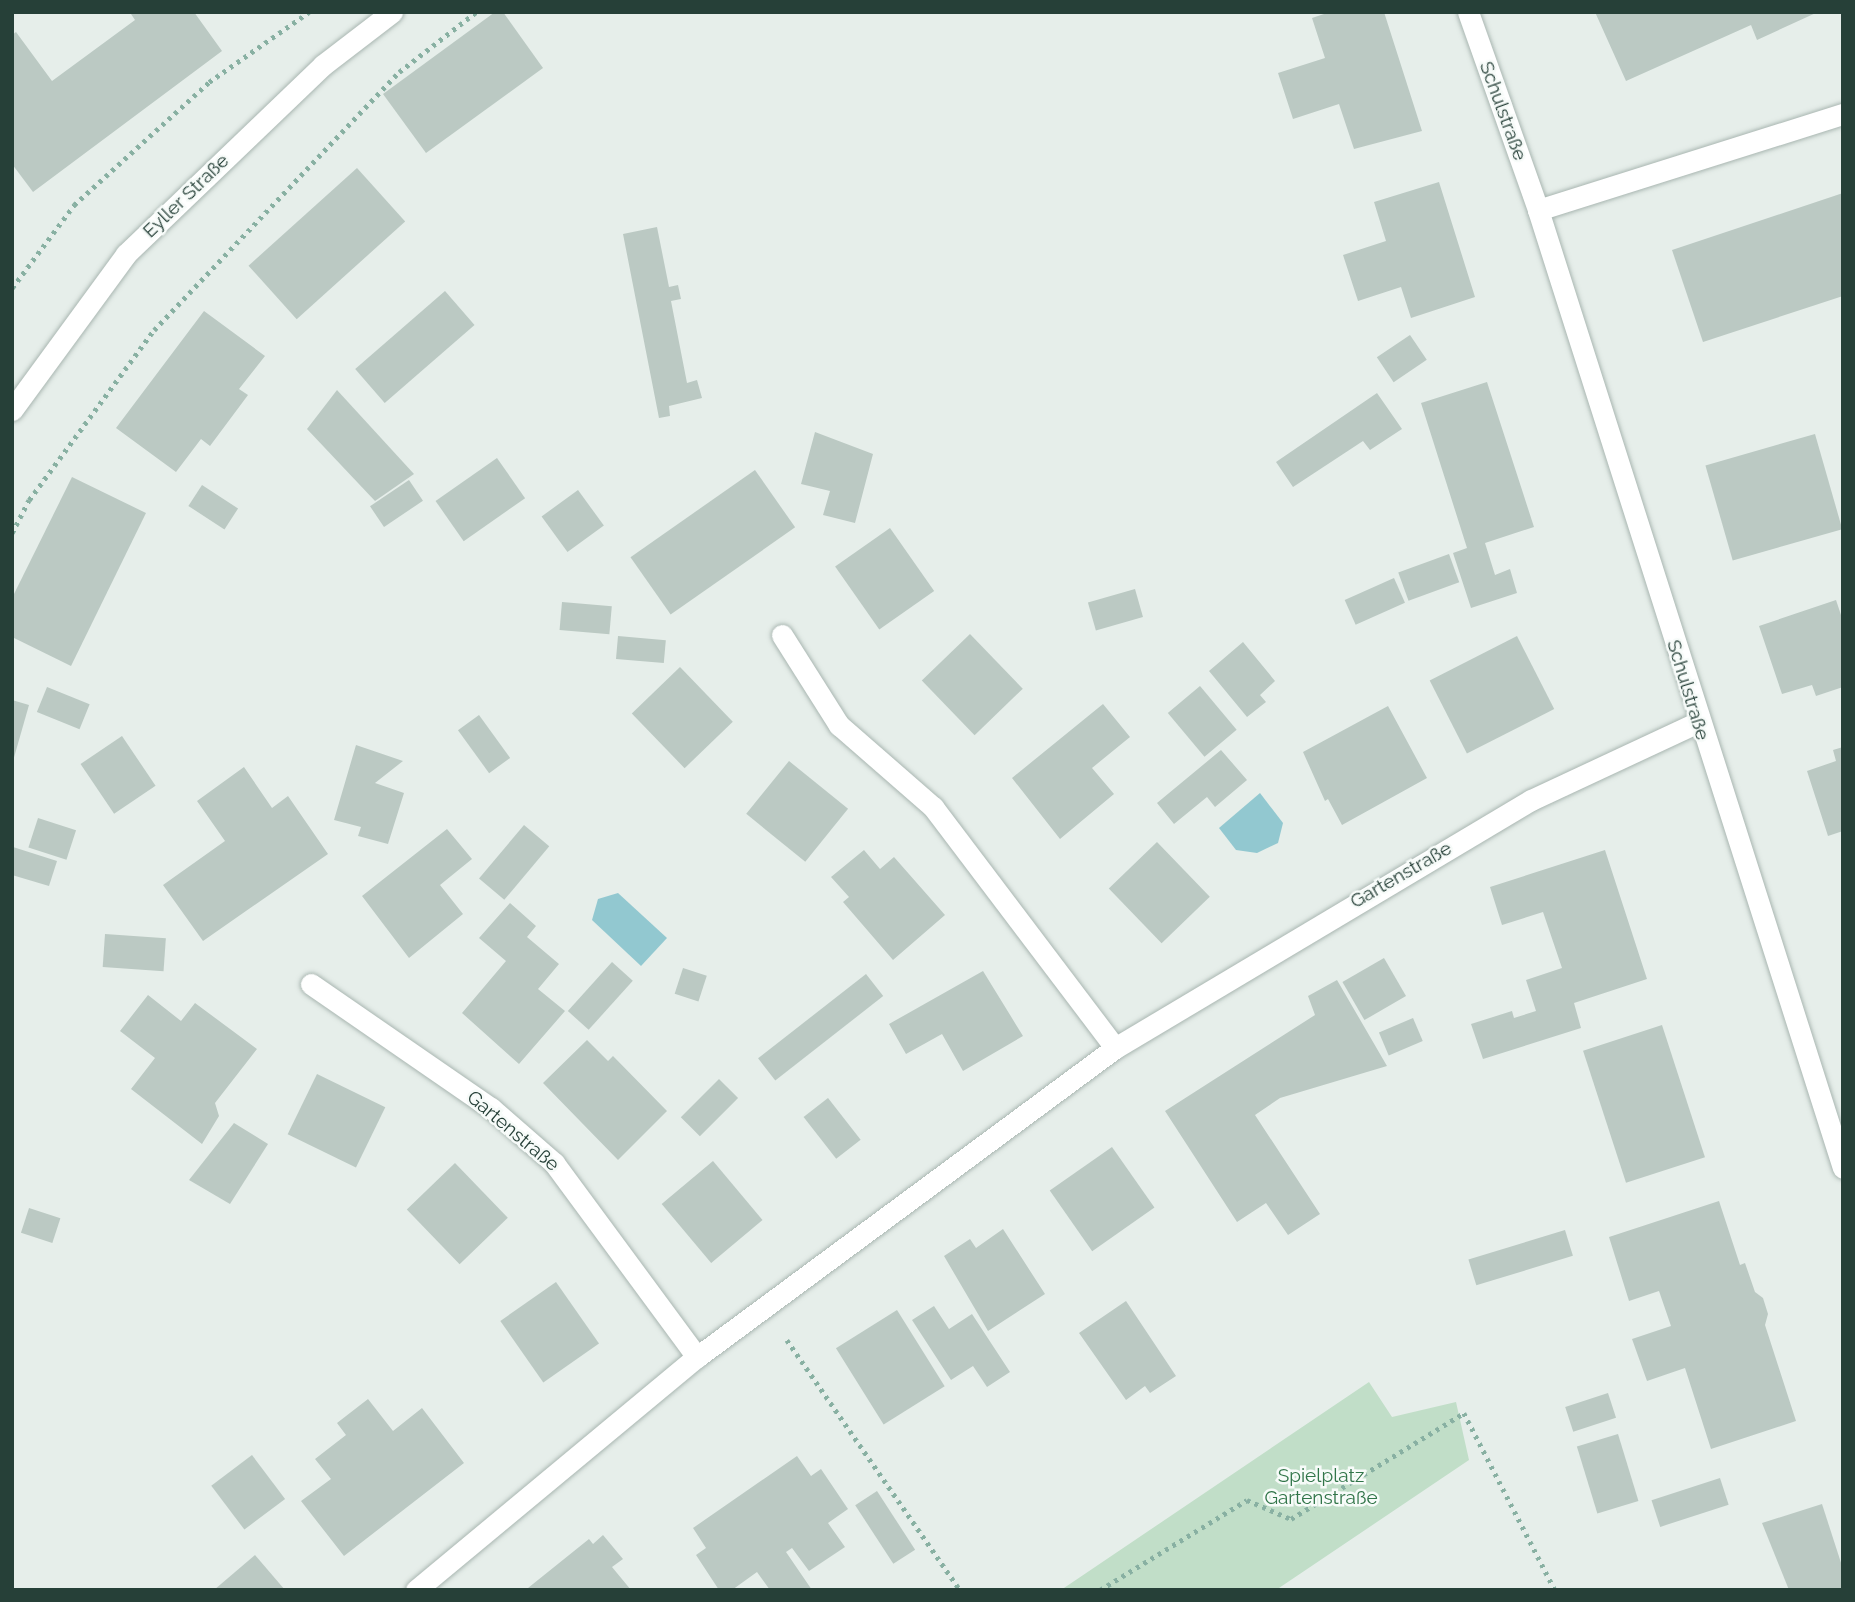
<!DOCTYPE html>
<html>
<head>
<meta charset="utf-8">
<style>
	body { margin:0 }
	#map { position:relative; width:1855px; height:1602px; overflow:hidden; background:#e6eeea; font-family:Raleway,sans-serif }
	div>[style] { position:absolute }
	.green>* { inset:0; background:#c1dec8 }
	.water>* { inset:0; background:#92c8d0 }
	.building>* { inset:0; background:#bbc9c3; transform-origin:0 0 }
	.path>* { height:4.5px; margin-top:-2.25px; transform-origin:0; background:repeating-linear-gradient(90deg,#88b0a2 0 3.5px,transparent 0 8.5px) }
	.roads { filter:drop-shadow(0 0 2px #a9b6b1) drop-shadow(0 0 2px #a9b6b1) }
	.street>* { height:21px; margin:-10.5px; padding:0 10.5px; transform-origin:10.5px; border-radius:10.5px; background:#fff }
	.secondary>* { height:21px; margin:-10.5px; padding:0 10.5px; transform-origin:10.5px; border-radius:10.5px; background:#fff }
	span { translate:-50% -50%; white-space:nowrap; text-align:center; line-height:1.15; -webkit-text-stroke:5px #f7fbf9; paint-order:stroke }
	.street-label { font-size:19px; color:#264038 }
	.park-label { font-size:19px; color:#317549 }
	.frame { position:absolute; inset:0; border:14px solid #264038; pointer-events:none }
</style>
</head>
<body>
<div id="map">
	<div class="green">
		<i style="clip-path:polygon(1369px 1382px,1392px 1417px,1456px 1402px,1469px 1460px,1276px 1590px,1061px 1590px)"></i>
	</div>
	<div class="water">
		<i style="clip-path:polygon(1260px 793px,1283px 823px,1278px 843px,1257px 853px,1236px 850px,1219px 828px)"></i>
		<i style="clip-path:polygon(618px 893px,667px 938px,641px 966px,592px 920px,598px 899px)"></i>
	</div>
	<div class="building">
		<i style="clip-path:polygon(135px 12px,194px 12px,222px 51px,33px 192px,12px 164px,12px 35px,16px 32px,52px 81px,135px 20px,131px 14px)"></i>
		<i style="clip-path:polygon(495px 12px,503px 12px,543px 68px,426px 153px,383px 94px)"></i>
		<i style="clip-path:polygon(1330px 12px,1384px 12px,1422px 131px,1354px 149px,1339px 104px,1293px 119px,1278px 73px,1325px 58px,1312px 18px)"></i>
		<i style="clip-path:polygon(1595px 12px,1818px 12px,1757px 40px,1751px 25px,1626px 81px)"></i>
		<i style="left:357px;top:168px;width:72px;height:146px;rotate:48deg"></i>
		<i style="clip-path:polygon(1439px 182px,1475px 297px,1411px 318px,1401px 287px,1358px 301px,1343px 255px,1386px 241px,1374px 202px)"></i>
		<i style="clip-path:polygon(1843px 193px,1843px 296px,1703px 342px,1672px 250px)"></i>
		<i style="clip-path:polygon(657px 227px,669px 287px,678px 285px,681px 299px,671px 301px,687px 383px,697px 380px,702px 398px,669px 406px,670px 416px,659px 418px,623px 234px)"></i>
		<i style="left:445px;top:291px;width:45px;height:119px;rotate:49deg"></i>
		<i style="clip-path:polygon(204px 311px,265px 356px,239px 389px,248px 395px,210px 446px,201px 439px,176px 472px,116px 428px)"></i>
		<i style="left:1410px;top:335px;width:30px;height:40px;rotate:56deg"></i>
		<i style="clip-path:polygon(1487px 382px,1534px 527px,1485px 543px,1495px 575px,1510px 569px,1517px 593px,1471px 608px,1453px 553px,1467px 548px,1421px 403px)"></i>
		<i style="clip-path:polygon(337px 390px,414px 474px,375px 501px,307px 429px)"></i>
		<i style="clip-path:polygon(1377px 393px,1402px 429px,1370px 450px,1363px 441px,1293px 487px,1276px 462px)"></i>
		<i style="clip-path:polygon(815px 432px,873px 454px,855px 523px,823px 515px,830px 491px,801px 484px)"></i>
		<i style="left:1815px;top:434px;width:99px;height:114px;rotate:74deg"></i>
		<i style="left:497px;top:458px;width:49px;height:75px;rotate:55deg"></i>
		<i style="left:755px;top:470px;width:70px;height:152px;rotate:55deg"></i>
		<i style="clip-path:polygon(72px 477px,146px 513px,71px 666px,12px 637px,12px 598px)"></i>
		<i style="left:409px;top:480px;width:25px;height:47px;rotate:56deg"></i>
		<i style="left:202px;top:485px;width:43px;height:25px;rotate:33deg"></i>
		<i style="left:578px;top:490px;width:44px;height:45px;rotate:54deg"></i>
		<i style="left:890px;top:528px;width:77px;height:67px;rotate:55deg"></i>
		<i style="left:1449px;top:554px;width:30px;height:54px;rotate:70deg"></i>
		<i style="left:1394px;top:578px;width:27px;height:54px;rotate:66deg"></i>
		<i style="left:1135px;top:589px;width:29px;height:49px;rotate:74deg"></i>
		<i style="clip-path:polygon(1836px 600px,1843px 621px,1843px 687px,1816px 696px,1812px 685px,1782px 694px,1759px 626px)"></i>
		<i style="left:562px;top:602px;width:50px;height:28px;rotate:5deg"></i>
		<i style="left:970px;top:634px;width:76px;height:67px;rotate:46deg"></i>
		<i style="left:618px;top:636px;width:48px;height:23px;rotate:5deg"></i>
		<i style="left:1517px;top:636px;width:82px;height:98px;rotate:63deg"></i>
		<i style="clip-path:polygon(1243px 642px,1275px 681px,1260px 695px,1266px 702px,1247px 717px,1209px 671px)"></i>
		<i style="left:680px;top:667px;width:76px;height:67px;rotate:46deg"></i>
		<i style="left:1200px;top:686px;width:57px;height:42px;rotate:50deg"></i>
		<i style="left:47px;top:687px;width:46px;height:27px;rotate:22deg"></i>
		<i style="clip-path:polygon(12px 700px,29px 705px,13px 761px,12px 761px)"></i>
		<i style="clip-path:polygon(1103px 704px,1130px 737px,1092px 768px,1114px 794px,1060px 839px,1012px 778px)"></i>
		<i style="clip-path:polygon(1388px 706px,1427px 778px,1342px 825px,1328px 799px,1325px 801px,1303px 752px)"></i>
		<i style="left:479px;top:715px;width:53px;height:26px;rotate:54deg"></i>
		<i style="left:122px;top:736px;width:60px;height:50px;rotate:56deg"></i>
		<i style="clip-path:polygon(356px 745px,403px 761px,375px 783px,404px 793px,388px 844px,358px 836px,361px 827px,334px 820px)"></i>
		<i style="clip-path:polygon(1843px 747px,1843px 831px,1828px 836px,1807px 771px,1836px 761px,1833px 750px)"></i>
		<i style="clip-path:polygon(1221px 750px,1247px 780px,1215px 807px,1207px 797px,1174px 824px,1157px 803px)"></i>
		<i style="left:789px;top:761px;width:76px;height:68px;rotate:39deg"></i>
		<i style="clip-path:polygon(244px 767px,272px 808px,288px 796px,328px 854px,203px 941px,163px 885px,225px 841px,197px 801px)"></i>
		<i style="left:38px;top:818px;width:40px;height:31px;rotate:18deg"></i>
		<i style="left:524px;top:825px;width:33px;height:70px;rotate:40deg"></i>
		<i style="clip-path:polygon(447px 829px,472px 859px,440px 885px,463px 914px,409px 958px,362px 896px)"></i>
		<i style="left:1157px;top:842px;width:76px;height:67px;rotate:46deg"></i>
		<i style="clip-path:polygon(13px 847px,57px 861px,49px 886px,12px 875px)"></i>
		<i style="clip-path:polygon(864px 850px,880px 869px,894px 857px,945px 915px,893px 960px,843px 902px,849px 897px,831px 877px)"></i>
		<i style="clip-path:polygon(1605px 850px,1647px 979px,1574px 1003px,1581px 1028px,1483px 1059px,1471px 1024px,1512px 1011px,1514px 1018px,1536px 1011px,1526px 980px,1562px 968px,1543px 912px,1502px 925px,1490px 887px)"></i>
		<i style="clip-path:polygon(510px 903px,536px 926px,527px 937px,559px 964px,538px 989px,565px 1011px,519px 1064px,462px 1013px,506px 961px,479px 938px)"></i>
		<i style="left:105px;top:934px;width:61px;height:33px;rotate:4deg"></i>
		<i style="left:1384px;top:958px;width:44px;height:48px;rotate:60deg"></i>
		<i style="left:612px;top:962px;width:28px;height:66px;rotate:42deg"></i>
		<i style="left:683px;top:968px;width:25px;height:27px;rotate:18deg"></i>
		<i style="clip-path:polygon(983px 971px,1023px 1036px,963px 1071px,942px 1034px,906px 1054px,889px 1024px)"></i>
		<i style="left:866px;top:974px;width:28px;height:137px;rotate:52deg"></i>
		<i style="clip-path:polygon(1337px 980px,1387px 1066px,1280px 1098px,1255px 1115px,1320px 1214px,1288px 1235px,1266px 1203px,1237px 1222px,1165px 1111px,1315px 1015px,1308px 996px)"></i>
		<i style="clip-path:polygon(148px 995px,181px 1021px,195px 1003px,257px 1049px,215px 1103px,219px 1116px,202px 1144px,131px 1089px,155px 1058px,120px 1031px)"></i>
		<i style="left:1413px;top:1018px;width:25px;height:37px;rotate:67deg"></i>
		<i style="left:1662px;top:1025px;width:139px;height:83px;rotate:72deg"></i>
		<i style="clip-path:polygon(587px 1040px,608px 1061px,613px 1056px,667px 1111px,618px 1160px,543px 1083px)"></i>
		<i style="left:317px;top:1074px;width:76px;height:67px;rotate:26deg"></i>
		<i style="left:719px;top:1079px;width:27px;height:54px;rotate:45deg"></i>
		<i style="left:828px;top:1098px;width:53px;height:31px;rotate:52deg"></i>
		<i style="clip-path:polygon(234px 1123px,268px 1144px,230px 1204px,189px 1180px)"></i>
		<i style="left:1112px;top:1147px;width:74px;height:76px;rotate:55deg"></i>
		<i style="left:713px;top:1161px;width:77px;height:67px;rotate:50deg"></i>
		<i style="left:455px;top:1163px;width:76px;height:67px;rotate:46deg"></i>
		<i style="clip-path:polygon(1719px 1201px,1740px 1265px,1745px 1263px,1755px 1292px,1763px 1298px,1768px 1314px,1765px 1325px,1796px 1421px,1711px 1449px,1685px 1368px,1647px 1381px,1632px 1339px,1671px 1326px,1659px 1291px,1629px 1301px,1609px 1237px)"></i>
		<i style="left:29px;top:1208px;width:33px;height:26px;rotate:18deg"></i>
		<i style="clip-path:polygon(1003px 1229px,1045px 1294px,988px 1331px,944px 1256px,970px 1239px,976px 1248px)"></i>
		<i style="left:1565px;top:1230px;width:27px;height:101px;rotate:73deg"></i>
		<i style="left:556px;top:1282px;width:75px;height:68px;rotate:55deg"></i>
		<i style="clip-path:polygon(1126px 1301px,1176px 1376px,1150px 1393px,1145px 1386px,1126px 1400px,1079px 1333px)"></i>
		<i style="clip-path:polygon(934px 1306px,949px 1329px,972px 1314px,1010px 1372px,987px 1387px,973px 1366px,951px 1380px,912px 1320px)"></i>
		<i style="left:897px;top:1310px;width:90px;height:72px;rotate:58deg"></i>
		<i style="left:1608px;top:1393px;width:26px;height:45px;rotate:72deg"></i>
		<i style="clip-path:polygon(368px 1399px,393px 1431px,422px 1408px,464px 1463px,344px 1556px,301px 1501px,331px 1479px,315px 1459px,346px 1435px,337px 1423px)"></i>
		<i style="left:1618px;top:1434px;width:70px;height:43px;rotate:73deg"></i>
		<i style="left:252px;top:1455px;width:55px;height:51px;rotate:53deg"></i>
		<i style="clip-path:polygon(797px 1456px,811px 1476px,821px 1469px,848px 1509px,828px 1523px,845px 1547px,809px 1571px,792px 1548px,786px 1552px,812px 1590px,770px 1590px,757px 1572px,732px 1590px,719px 1590px,696px 1555px,706px 1548px,693px 1528px)"></i>
		<i style="left:1720px;top:1478px;width:28px;height:72px;rotate:72deg"></i>
		<i style="left:877px;top:1491px;width:70px;height:26px;rotate:57deg"></i>
		<i style="clip-path:polygon(1822px 1504px,1843px 1569px,1843px 1590px,1789px 1590px,1762px 1523px)"></i>
		<i style="clip-path:polygon(603px 1535px,623px 1559px,612px 1567px,631px 1590px,528px 1588px,589px 1539px,593px 1544px)"></i>
		<i style="clip-path:polygon(255px 1555px,285px 1590px,214px 1590px)"></i>
	</div>
	<div class="path">
		<i style="left:12px;top:288px;width:104px;rotate:-53.2deg"></i>
		<i style="left:74px;top:205px;width:183px;rotate:-42.3deg"></i>
		<i style="left:209px;top:82px;width:122px;rotate:-35deg"></i>
		<i style="left:12px;top:533px;width:37px;rotate:-63deg"></i>
		<i style="left:29px;top:500px;width:211px;rotate:-53.7deg"></i>
		<i style="left:154px;top:330px;width:356px;rotate:-46.5deg"></i>
		<i style="left:399px;top:72px;width:98px;rotate:-37.9deg"></i>
		<i style="left:787px;top:1340px;width:304px;rotate:55.3deg"></i>
		<i style="left:1100px;top:1590px;width:172px;rotate:-31.5deg"></i>
		<i style="left:1247px;top:1500px;width:48px;rotate:23.4deg"></i>
		<i style="left:1291px;top:1519px;width:203px;rotate:-31.5deg"></i>
		<i style="left:1464px;top:1413px;width:199px;rotate:62.8deg"></i>
	</div>
	<div class="roads">
		<div class="street">
			<i style="left:1468px;top:12px;width:210px;rotate:70.5deg"></i>
			<i style="left:1538px;top:210px;width:1005px;rotate:72.34deg"></i>
			<i style="left:1538px;top:210px;width:320px;rotate:-17.5deg"></i>
			<i style="left:782px;top:635px;width:107px;rotate:57.7deg"></i>
			<i style="left:839px;top:725px;width:125px;rotate:41.1deg"></i>
			<i style="left:933px;top:807px;width:302px;rotate:52.9deg"></i>
			<i style="left:311px;top:984px;width:219px;rotate:34.6deg"></i>
			<i style="left:491px;top:1108px;width:84px;rotate:41.1deg"></i>
			<i style="left:554px;top:1163px;width:241px;rotate:53.6deg"></i>
			<i style="left:416px;top:1590px;width:365px;rotate:-39.7deg"></i>
			<i style="left:697px;top:1357px;width:520px;rotate:-36.47deg"></i>
			<i style="left:1115px;top:1048px;width:484px;rotate:-30.8deg"></i>
			<i style="left:1531px;top:800px;width:184px;rotate:-25deg"></i>
		</div>
		<div class="secondary">
			<i style="left:12px;top:410px;width:193px;rotate:-53.8deg"></i>
			<i style="left:126px;top:254px;width:273px;rotate:-43.8deg"></i>
			<i style="left:323px;top:65px;width:87px;rotate:-37.5deg"></i>
		</div>
	</div>
	<div class="street-label">
		<span style="left:1503px;top:111px;rotate:70deg">Schulstraße</span>
		<span style="left:186px;top:196px;rotate:-44deg">Eyller Straße</span>
		<span style="left:1688px;top:690px;rotate:73deg">Schulstraße</span>
		<span style="left:1401px;top:875px;rotate:-30deg">Gartenstraße</span>
		<span style="left:513px;top:1131px;rotate:40deg">Gartenstraße</span>
	</div>
	<div class="park-label">
		<span style="left:1321px;top:1487px">Spielplatz<br>Gartenstraße</span>
	</div>
	<div class="frame"></div>
</div>
</body>
</html>
